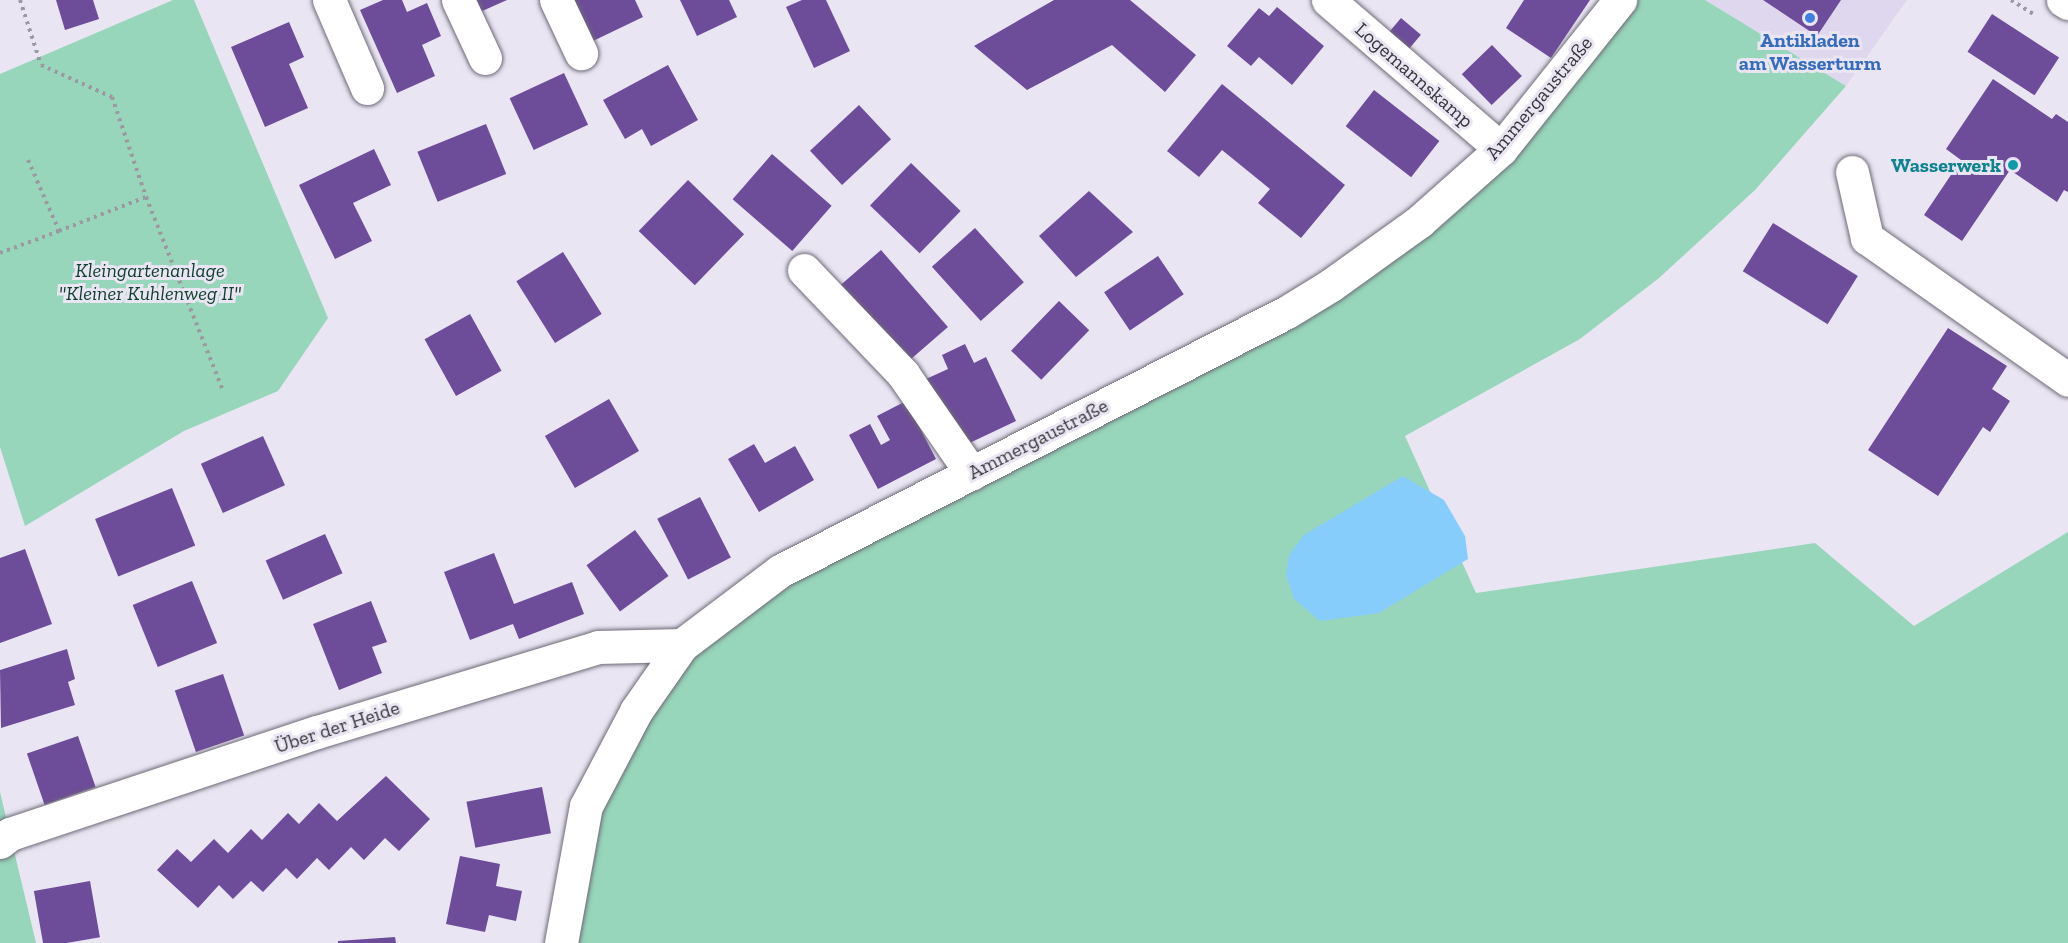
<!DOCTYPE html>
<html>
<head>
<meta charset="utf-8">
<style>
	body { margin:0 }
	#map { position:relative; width:2068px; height:943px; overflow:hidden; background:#eae5f3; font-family:"Zilla Slab",serif }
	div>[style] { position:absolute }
	.built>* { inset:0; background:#dfd7ed }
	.green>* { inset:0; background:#97d6ba }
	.water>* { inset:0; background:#86cdfc }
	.building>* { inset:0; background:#6d4c99; transform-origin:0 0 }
	.path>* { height:4px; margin-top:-2px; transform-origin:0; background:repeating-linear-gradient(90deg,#9b98a2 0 3px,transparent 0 7.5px) }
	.roads { filter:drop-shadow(0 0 2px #6e6a77) drop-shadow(0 0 2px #6e6a77) }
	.minor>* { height:33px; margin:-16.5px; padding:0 16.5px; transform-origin:16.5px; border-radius:16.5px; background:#fff }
	.major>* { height:33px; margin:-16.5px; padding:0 16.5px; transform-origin:16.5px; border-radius:16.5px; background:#fff }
	.dots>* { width:16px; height:16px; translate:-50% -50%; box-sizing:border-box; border:3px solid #eae5f3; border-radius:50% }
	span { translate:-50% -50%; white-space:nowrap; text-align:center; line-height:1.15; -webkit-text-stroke:6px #eae5f3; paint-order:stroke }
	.shop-label { font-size:20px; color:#366cbe; font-weight:700 }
	.street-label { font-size:20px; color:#37353b }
	.culture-label { font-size:20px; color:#0d838f; font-weight:700 }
	.right { translate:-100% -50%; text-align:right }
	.park-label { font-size:20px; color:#104130; font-style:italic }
</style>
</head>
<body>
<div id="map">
	<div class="built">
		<i style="clip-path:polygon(1705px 0,1907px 0,1846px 86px)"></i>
	</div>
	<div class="green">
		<i style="clip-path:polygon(173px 0,194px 0,328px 318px,278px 391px,184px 431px,25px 526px,0 447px,0 74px)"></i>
		<i style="clip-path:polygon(1634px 0,1705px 0,1846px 86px,1755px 190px,1659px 278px,1580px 339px,1405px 436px,1476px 593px,1815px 543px,1914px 626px,2068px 532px,2068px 943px,571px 943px,595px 809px,690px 650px,785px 578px,1338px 296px)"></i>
		<i style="clip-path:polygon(0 792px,10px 834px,36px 943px,0 943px)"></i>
	</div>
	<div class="water">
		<i style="clip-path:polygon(1403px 476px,1444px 500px,1465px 536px,1468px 559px,1379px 613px,1320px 621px,1294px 599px,1286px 575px,1289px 555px,1304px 535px)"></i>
	</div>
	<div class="building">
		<i style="clip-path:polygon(56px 0,93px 0,99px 19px,65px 30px)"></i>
		<i style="clip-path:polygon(383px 0,402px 0,407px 12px,427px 3px,441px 36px,422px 45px,435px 76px,397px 93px,360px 10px)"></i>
		<i style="clip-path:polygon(474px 0,507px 0,480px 12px)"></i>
		<i style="clip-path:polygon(573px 0,635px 0,643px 17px,593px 41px)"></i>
		<i style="clip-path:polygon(680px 0,729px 0,737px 17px,697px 36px)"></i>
		<i style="clip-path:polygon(802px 0,826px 0,850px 51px,814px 68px,786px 7px)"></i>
		<i style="clip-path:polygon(1054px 0,1130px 0,1196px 55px,1165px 92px,1112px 45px,1027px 90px,974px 46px)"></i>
		<i style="clip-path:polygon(1524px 0,1590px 0,1551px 58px,1506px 28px)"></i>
		<i style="clip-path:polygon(1763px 0,1841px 0,1817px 36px)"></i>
		<i style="clip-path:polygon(1277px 7px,1324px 46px,1292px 85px,1259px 57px,1251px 66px,1227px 46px,1259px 8px,1269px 16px)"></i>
		<i style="left:1992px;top:14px;width:80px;height:45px;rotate:33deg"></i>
		<i style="left:1401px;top:18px;width:26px;height:18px;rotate:40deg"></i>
		<i style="clip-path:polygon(289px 22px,304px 57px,289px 64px,308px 108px,265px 127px,231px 47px)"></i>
		<i style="left:1492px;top:45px;width:43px;height:42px;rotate:46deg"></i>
		<i style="clip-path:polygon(668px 65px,698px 120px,651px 146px,642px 129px,625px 139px,603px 100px)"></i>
		<i style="left:564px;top:73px;width:57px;height:60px;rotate:65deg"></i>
		<i style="clip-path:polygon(1993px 79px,2052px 119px,2056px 114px,2068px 122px,2068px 192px,2064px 190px,2057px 202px,2010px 170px,1962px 241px,1924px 215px,1961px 160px,1946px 149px)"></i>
		<i style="clip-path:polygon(1222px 84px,1345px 185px,1301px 238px,1258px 203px,1270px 189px,1222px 150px,1199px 177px,1167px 151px)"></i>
		<i style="left:1374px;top:90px;width:83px;height:46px;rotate:38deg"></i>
		<i style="left:859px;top:105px;width:47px;height:67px;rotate:47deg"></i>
		<i style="left:486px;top:124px;width:54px;height:74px;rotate:68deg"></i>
		<i style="clip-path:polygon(374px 149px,391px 185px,353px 203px,372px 241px,335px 259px,299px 185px)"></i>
		<i style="left:772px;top:154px;width:79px;height:60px;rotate:41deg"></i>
		<i style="left:911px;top:163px;width:69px;height:59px;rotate:44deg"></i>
		<i style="left:688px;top:180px;width:78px;height:71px;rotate:44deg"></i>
		<i style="clip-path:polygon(1089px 191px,1133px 232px,1076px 277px,1039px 236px)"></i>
		<i style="left:1773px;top:223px;width:100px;height:57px;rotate:32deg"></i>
		<i style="left:975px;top:228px;width:73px;height:58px;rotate:48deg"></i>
		<i style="left:881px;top:250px;width:102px;height:55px;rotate:49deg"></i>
		<i style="left:563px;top:252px;width:73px;height:55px;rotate:58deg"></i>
		<i style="left:1158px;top:256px;width:46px;height:65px;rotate:56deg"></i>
		<i style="left:1059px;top:301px;width:42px;height:69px;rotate:44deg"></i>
		<i style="left:470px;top:314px;width:65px;height:52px;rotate:61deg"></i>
		<i style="clip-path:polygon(1948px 328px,2007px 366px,1992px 389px,2010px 401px,1990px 432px,1983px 427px,1938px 496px,1868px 450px)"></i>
		<i style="clip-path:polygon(965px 344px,974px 363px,986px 357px,1016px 421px,959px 448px,926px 379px,948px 369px,942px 355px)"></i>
		<i style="left:609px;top:399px;width:60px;height:74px;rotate:60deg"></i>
		<i style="clip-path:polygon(906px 401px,936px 459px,878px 489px,849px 435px,870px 424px,881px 445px,890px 440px,877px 416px)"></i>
		<i style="left:263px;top:436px;width:54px;height:68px;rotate:66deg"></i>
		<i style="clip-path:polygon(754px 444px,765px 463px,795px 446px,814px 480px,759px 512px,728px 459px)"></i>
		<i style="left:172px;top:488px;width:62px;height:83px;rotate:68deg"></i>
		<i style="left:700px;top:497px;width:68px;height:48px;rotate:63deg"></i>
		<i style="left:635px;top:530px;width:57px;height:60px;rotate:54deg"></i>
		<i style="left:325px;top:534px;width:43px;height:65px;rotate:66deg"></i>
		<i style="clip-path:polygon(25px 549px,52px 624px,0 643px,0 558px)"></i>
		<i style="clip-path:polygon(494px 553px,514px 604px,572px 582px,584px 614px,519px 639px,513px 624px,470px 640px,444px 572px)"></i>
		<i style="left:192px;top:581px;width:67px;height:64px;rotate:68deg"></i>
		<i style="clip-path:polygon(371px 601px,387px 642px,372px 647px,382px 673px,339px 690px,313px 624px)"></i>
		<i style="clip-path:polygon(67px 649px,75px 679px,68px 682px,75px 705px,1px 728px,0 670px)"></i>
		<i style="left:223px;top:674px;width:65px;height:51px;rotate:71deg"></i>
		<i style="left:78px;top:736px;width:54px;height:54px;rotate:71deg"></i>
		<i style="clip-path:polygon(386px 776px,430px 819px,399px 851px,385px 838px,364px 860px,351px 847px,329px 870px,317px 858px,297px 879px,286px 868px,263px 892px,251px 881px,233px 899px,219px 885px,198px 908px,157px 870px,177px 849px,191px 862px,214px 839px,228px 853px,251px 829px,262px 840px,288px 813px,299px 824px,319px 803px,337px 821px)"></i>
		<i style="left:542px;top:787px;width:47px;height:77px;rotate:79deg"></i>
		<i style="clip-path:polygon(460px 856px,500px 864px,496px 886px,522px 891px,516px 921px,489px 915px,485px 932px,446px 924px)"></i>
		<i style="left:90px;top:881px;width:57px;height:57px;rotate:80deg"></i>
		<i style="clip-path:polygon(395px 937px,396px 943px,338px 943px,338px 941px)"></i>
	</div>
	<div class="path">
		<i style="left:20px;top:0;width:68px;rotate:72.1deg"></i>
		<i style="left:41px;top:65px;width:78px;rotate:24.3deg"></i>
		<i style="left:112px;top:97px;width:106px;rotate:71.2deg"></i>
		<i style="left:146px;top:197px;width:206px;rotate:68.3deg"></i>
		<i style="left:2011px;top:0;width:26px;rotate:32deg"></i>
		<i style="left:28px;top:160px;width:77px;rotate:66.4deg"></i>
		<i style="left:59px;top:231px;width:93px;rotate:-21.3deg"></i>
		<i style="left:0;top:253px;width:63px;rotate:-20.4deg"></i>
	</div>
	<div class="roads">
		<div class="minor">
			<i style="left:329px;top:0;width:96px;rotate:66.6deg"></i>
			<i style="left:458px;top:0;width:64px;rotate:65deg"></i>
			<i style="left:556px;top:0;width:59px;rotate:64.7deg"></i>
			<i style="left:1328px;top:0;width:228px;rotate:40.7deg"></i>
			<i style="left:1852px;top:172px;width:68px;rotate:77.2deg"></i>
			<i style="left:1867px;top:238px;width:246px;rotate:35.2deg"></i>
			<i style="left:804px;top:270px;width:144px;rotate:46.4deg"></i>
			<i style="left:903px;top:374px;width:121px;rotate:55.4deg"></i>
			<i style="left:0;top:842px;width:13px;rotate:-39deg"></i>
			<i style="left:10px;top:834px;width:324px;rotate:-18.4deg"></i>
			<i style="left:317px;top:732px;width:294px;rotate:-16.8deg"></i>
			<i style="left:598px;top:647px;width:84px;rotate:-1.4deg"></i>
			<i style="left:561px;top:943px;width:139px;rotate:-79.7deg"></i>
			<i style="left:586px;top:806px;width:107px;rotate:-62.2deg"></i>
			<i style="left:636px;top:711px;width:80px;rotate:-55.1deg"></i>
			<i style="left:682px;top:645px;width:123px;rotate:-37.1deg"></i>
			<i style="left:780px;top:571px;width:569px;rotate:-27.06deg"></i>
			<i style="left:1287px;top:312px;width:52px;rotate:-31.5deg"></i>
			<i style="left:1331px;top:285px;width:110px;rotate:-35.7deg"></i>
			<i style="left:1420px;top:221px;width:108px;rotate:-41.6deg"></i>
			<i style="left:1501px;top:149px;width:191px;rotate:-51.4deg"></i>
		</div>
		<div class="major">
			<i style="left:2063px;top:0;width:6px;rotate:31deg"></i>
		</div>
	</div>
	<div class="dots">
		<i style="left:1810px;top:18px;background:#3f7fe0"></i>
		<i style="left:2013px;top:165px;background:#0f9aa8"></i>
	</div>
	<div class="shop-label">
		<span style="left:1810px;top:52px">Antikladen<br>am Wasserturm</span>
	</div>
	<div class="street-label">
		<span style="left:1414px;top:75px;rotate:41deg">Logemannskamp</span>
		<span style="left:1539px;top:98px;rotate:-50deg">Ammergaustraße</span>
		<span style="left:1038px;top:439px;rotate:-27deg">Ammergaustraße</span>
		<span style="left:337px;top:727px;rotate:-18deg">Über der Heide</span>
	</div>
	<div class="culture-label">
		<span class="right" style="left:2001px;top:165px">Wasserwerk</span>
	</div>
	<div class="park-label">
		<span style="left:150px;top:282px">Kleingartenanlage<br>"Kleiner Kuhlenweg II"</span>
	</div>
</div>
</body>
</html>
